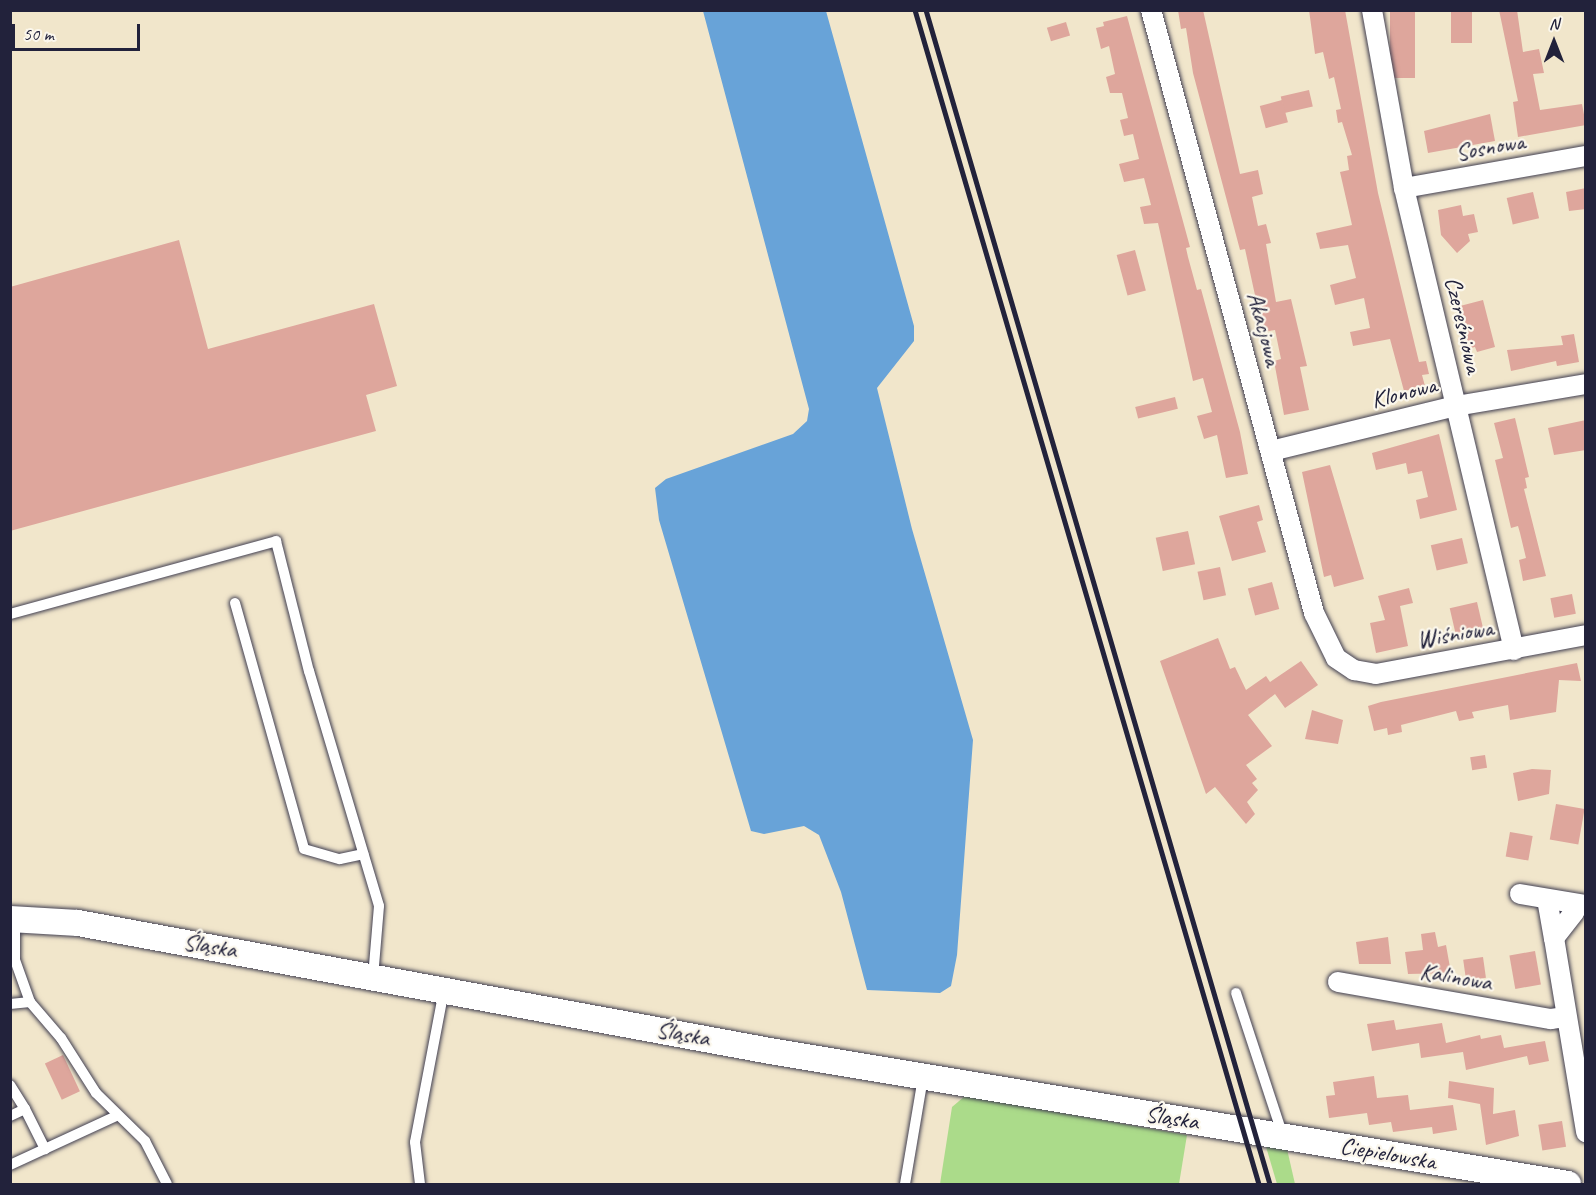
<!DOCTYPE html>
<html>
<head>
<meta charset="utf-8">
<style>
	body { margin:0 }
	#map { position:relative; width:1596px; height:1195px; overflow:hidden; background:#f1e6cb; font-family:Caveat,sans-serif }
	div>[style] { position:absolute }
	.green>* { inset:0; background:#abdb8a }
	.water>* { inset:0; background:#68a3d8 }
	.building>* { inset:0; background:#dea69c; transform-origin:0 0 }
	.roads { filter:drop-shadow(0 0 2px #413f51) drop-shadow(0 0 2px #413f51) }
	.service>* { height:10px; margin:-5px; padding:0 5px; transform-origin:5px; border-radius:5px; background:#fff }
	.minor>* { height:20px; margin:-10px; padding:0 10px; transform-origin:10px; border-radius:10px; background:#fff }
	.tertiary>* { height:26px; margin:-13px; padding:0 13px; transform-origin:13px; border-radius:13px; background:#fff }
	.rail>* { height:4.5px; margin:-2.25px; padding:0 2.25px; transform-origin:2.25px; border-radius:2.25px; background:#22223b }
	span { translate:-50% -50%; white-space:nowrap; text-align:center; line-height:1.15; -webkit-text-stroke:4.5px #fbf7ec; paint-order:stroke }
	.street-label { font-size:24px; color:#22223b }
	.frame { position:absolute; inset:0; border:12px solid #22223b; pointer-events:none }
	.north { position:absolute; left:1524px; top:12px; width:60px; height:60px; -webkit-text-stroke:4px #fbf7ec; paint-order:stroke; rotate:0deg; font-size:16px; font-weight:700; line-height:24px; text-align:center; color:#22223b }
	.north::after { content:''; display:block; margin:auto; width:21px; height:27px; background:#22223b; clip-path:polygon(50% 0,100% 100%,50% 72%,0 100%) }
	.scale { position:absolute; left:12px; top:24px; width:128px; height:27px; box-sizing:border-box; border:3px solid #22223b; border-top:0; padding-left:8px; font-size:18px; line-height:21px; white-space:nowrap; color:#22223b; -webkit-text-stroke:4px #fbf7ec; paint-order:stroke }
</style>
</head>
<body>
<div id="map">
	<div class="green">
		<i style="clip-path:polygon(965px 1096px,1187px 1135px,1179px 1184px,940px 1184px,952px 1107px)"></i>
		<i style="clip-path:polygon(1264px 1140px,1287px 1149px,1295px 1184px,1277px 1184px)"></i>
	</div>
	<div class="water">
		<i style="clip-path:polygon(703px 11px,826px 11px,914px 326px,914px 341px,877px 388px,912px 529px,973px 740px,957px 955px,951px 986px,940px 993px,867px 990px,841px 892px,819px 835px,804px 826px,764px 834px,751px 831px,659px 520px,655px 488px,666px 479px,793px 434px,807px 421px,809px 409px)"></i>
	</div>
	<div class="building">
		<i style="clip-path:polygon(1178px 10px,1203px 10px,1240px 174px,1258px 170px,1263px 194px,1252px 197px,1258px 226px,1266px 224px,1271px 243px,1266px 244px,1276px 302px,1291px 299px,1307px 366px,1300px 367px,1309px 410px,1284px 415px,1274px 361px,1281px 359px,1275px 330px,1263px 332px,1245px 249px,1240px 250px,1193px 73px,1186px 28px,1181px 29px)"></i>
		<i style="clip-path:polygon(1309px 10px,1345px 10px,1378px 193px,1419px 362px,1426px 361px,1429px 374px,1422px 375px,1425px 386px,1404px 391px,1390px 339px,1353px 346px,1350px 332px,1370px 328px,1364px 298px,1335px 305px,1330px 285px,1356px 278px,1348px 245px,1320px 249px,1316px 233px,1352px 225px,1340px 172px,1349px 170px,1347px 156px,1352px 155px,1342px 122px,1338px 123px,1336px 110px,1341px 109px,1334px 77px,1329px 79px,1323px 52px,1315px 54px)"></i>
		<i style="left:1390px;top:10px;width:25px;height:68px"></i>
		<i style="left:1451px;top:10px;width:21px;height:33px"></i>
		<i style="clip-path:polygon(1499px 10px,1517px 10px,1523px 52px,1539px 49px,1544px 73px,1533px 74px,1540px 110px,1582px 104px,1586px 125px,1518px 137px,1513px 102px,1518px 101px)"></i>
		<i style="clip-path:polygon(1127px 16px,1190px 247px,1186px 248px,1188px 257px,1197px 290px,1201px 289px,1240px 432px,1248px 474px,1226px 478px,1217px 435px,1204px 439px,1197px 416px,1212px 412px,1203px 378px,1193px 381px,1158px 223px,1144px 224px,1140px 207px,1151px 205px,1144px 178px,1124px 182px,1119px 164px,1139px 159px,1133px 134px,1124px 136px,1120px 120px,1128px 118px,1122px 93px,1110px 93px,1106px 77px,1115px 74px,1109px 46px,1101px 49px,1096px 28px,1104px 26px,1103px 22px)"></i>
		<i style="left:1066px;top:22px;width:14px;height:20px;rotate:73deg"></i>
		<i style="left:1309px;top:90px;width:17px;height:29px;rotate:77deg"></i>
		<i style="left:1282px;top:100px;width:23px;height:23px;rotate:75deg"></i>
		<i style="clip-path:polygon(1490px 114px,1495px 141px,1428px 153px,1424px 131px)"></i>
		<i style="clip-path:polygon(1586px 188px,1586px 209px,1569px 211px,1566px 192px)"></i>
		<i style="left:1533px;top:192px;width:27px;height:27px;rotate:77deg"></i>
		<i style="clip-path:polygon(1461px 205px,1463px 216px,1474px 214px,1478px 232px,1468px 234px,1470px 241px,1457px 253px,1441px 235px,1438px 210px)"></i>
		<i style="clip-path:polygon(179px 240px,208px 349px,374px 304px,397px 386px,366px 395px,376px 431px,10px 531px,10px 287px)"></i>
		<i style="left:1135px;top:250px;width:42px;height:19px;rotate:75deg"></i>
		<i style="clip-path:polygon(1483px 300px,1495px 347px,1477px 352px,1475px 347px,1465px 349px,1455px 316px,1462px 314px,1460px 306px)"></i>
		<i style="clip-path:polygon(1574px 334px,1579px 362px,1557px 366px,1556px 361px,1511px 371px,1507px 350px,1563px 345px,1561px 336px)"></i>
		<i style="left:1175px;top:397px;width:12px;height:41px;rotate:76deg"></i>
		<i style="clip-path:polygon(1515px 418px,1529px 477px,1525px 478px,1527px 488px,1524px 489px,1546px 576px,1523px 581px,1519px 560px,1526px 558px,1520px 533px,1518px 526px,1511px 528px,1495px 460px,1503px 458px,1494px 423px)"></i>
		<i style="clip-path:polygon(1586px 420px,1586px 450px,1554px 455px,1548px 428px)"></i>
		<i style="clip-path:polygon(1439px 434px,1457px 510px,1420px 519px,1416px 500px,1428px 497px,1422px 471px,1408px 474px,1406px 463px,1376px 470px,1372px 453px)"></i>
		<i style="clip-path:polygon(1330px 465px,1364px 579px,1334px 587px,1331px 575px,1324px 577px,1302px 472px)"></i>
		<i style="clip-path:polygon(1259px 505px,1263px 520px,1257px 522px,1266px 552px,1232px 561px,1219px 516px)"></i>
		<i style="left:1188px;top:531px;width:34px;height:33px;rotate:78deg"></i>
		<i style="left:1462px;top:538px;width:26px;height:32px;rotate:77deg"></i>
		<i style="left:1220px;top:567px;width:29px;height:23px;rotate:78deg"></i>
		<i style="left:1272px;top:582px;width:28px;height:25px;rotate:75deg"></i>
		<i style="clip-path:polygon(1409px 588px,1413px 603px,1400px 606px,1408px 646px,1376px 653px,1370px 623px,1385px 620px,1378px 596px)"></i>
		<i style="left:1572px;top:594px;width:20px;height:22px;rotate:79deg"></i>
		<i style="left:1477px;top:602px;width:28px;height:28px;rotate:77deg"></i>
		<i style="clip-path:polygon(1218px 638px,1230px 669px,1235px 667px,1246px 690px,1266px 676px,1270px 682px,1301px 661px,1318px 685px,1285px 708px,1275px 694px,1248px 715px,1272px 746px,1246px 765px,1257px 779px,1252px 783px,1258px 790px,1247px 802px,1255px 814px,1246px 824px,1215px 787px,1206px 794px,1160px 661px)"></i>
		<i style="clip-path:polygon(1577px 663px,1581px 681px,1559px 680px,1556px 712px,1510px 720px,1508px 705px,1472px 712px,1474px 718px,1459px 721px,1456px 711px,1401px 725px,1402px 732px,1388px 735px,1387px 728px,1374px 731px,1368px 706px,1381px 702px)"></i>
		<i style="clip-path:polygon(1312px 710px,1343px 720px,1338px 744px,1305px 739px)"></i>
		<i style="left:1485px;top:755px;width:13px;height:15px;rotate:81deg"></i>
		<i style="clip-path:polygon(1532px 769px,1551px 770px,1549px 794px,1518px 801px,1513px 773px)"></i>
		<i style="left:1556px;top:804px;width:29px;height:36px;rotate:10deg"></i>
		<i style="left:1510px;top:832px;width:23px;height:25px;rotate:10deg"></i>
		<i style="clip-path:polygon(1435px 932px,1438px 947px,1446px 945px,1451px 973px,1408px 974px,1405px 952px,1423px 950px,1421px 934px)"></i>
		<i style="clip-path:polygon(1388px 937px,1391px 964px,1359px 964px,1356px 942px)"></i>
		<i style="left:1535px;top:951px;width:34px;height:26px;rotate:80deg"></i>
		<i style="left:1483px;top:957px;width:21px;height:20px;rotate:82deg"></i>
		<i style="clip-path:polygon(1394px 1020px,1396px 1030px,1442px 1023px,1446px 1043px,1480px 1035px,1481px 1039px,1501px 1035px,1504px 1048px,1545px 1041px,1549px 1061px,1529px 1065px,1527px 1056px,1466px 1070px,1463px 1052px,1421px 1058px,1419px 1043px,1372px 1051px,1367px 1024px)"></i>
		<i style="left:63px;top:1055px;width:40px;height:20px;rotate:65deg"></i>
		<i style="clip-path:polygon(1374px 1076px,1377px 1098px,1408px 1095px,1410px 1110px,1453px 1105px,1457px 1130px,1433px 1134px,1432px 1127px,1393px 1132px,1391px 1122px,1369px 1125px,1367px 1113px,1329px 1118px,1326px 1096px,1335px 1095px,1333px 1082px)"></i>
		<i style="clip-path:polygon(1449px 1081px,1494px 1088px,1493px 1114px,1515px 1110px,1519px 1136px,1486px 1145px,1480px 1104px,1448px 1098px)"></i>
		<i style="left:1562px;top:1121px;width:26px;height:24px;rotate:81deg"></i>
	</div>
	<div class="roads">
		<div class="service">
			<i style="left:235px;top:603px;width:255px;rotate:74.3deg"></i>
			<i style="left:304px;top:849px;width:37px;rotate:16deg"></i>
			<i style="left:340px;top:859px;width:24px;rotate:-12deg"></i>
			<i style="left:10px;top:614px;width:276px;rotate:-15.3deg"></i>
			<i style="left:276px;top:541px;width:134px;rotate:75.8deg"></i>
			<i style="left:309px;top:671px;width:245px;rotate:73.4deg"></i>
			<i style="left:379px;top:906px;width:72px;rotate:94.8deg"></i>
			<i style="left:15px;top:919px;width:41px;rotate:90deg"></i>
			<i style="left:15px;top:960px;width:45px;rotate:70.3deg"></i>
			<i style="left:30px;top:1002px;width:48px;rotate:49.3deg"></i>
			<i style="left:61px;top:1038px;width:65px;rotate:57.5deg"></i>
			<i style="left:96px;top:1093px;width:69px;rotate:44.4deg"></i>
			<i style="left:145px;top:1141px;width:48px;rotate:62.9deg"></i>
			<i style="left:1236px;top:993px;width:151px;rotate:71.8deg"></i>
			<i style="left:10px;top:1004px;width:20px;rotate:-6deg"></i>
			<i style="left:10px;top:1085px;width:28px;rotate:58deg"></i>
			<i style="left:25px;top:1109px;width:17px;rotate:155deg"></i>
			<i style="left:25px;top:1109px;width:45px;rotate:63.4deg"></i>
			<i style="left:10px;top:1165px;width:117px;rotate:-24.8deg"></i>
			<i style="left:420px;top:1184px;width:42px;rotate:-96.8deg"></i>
			<i style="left:415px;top:1142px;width:155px;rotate:-79.2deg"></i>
			<i style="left:905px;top:1184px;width:108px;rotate:-80.4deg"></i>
		</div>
		<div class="minor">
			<i style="left:1151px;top:10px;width:625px;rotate:74.87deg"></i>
			<i style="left:1314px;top:613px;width:50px;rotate:63.9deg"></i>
			<i style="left:1336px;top:658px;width:22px;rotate:34deg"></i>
			<i style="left:1354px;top:670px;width:22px;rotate:10deg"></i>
			<i style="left:1376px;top:674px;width:214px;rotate:-10.5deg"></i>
			<i style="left:1372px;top:10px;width:181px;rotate:79.8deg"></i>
			<i style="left:1404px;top:188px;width:475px;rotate:76.6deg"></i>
			<i style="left:1404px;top:188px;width:185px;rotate:-10deg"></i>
			<i style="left:1271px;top:451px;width:190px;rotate:-13.7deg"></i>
			<i style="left:1456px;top:406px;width:132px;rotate:-9.6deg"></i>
			<i style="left:1520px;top:894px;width:67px;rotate:9.5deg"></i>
			<i style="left:1547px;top:899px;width:40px;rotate:80deg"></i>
			<i style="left:1554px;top:938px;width:33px;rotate:-52deg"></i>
			<i style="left:1574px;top:912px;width:8px;rotate:-76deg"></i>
			<i style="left:1554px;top:938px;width:197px;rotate:80.6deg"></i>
			<i style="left:1338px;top:982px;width:216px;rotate:9.9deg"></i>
			<i style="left:1551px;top:1019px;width:15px;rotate:-8deg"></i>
		</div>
		<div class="tertiary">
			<i style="left:10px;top:919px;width:68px;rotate:3.4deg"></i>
			<i style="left:78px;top:923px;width:704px;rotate:10.48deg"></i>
			<i style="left:770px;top:1051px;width:809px;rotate:9.46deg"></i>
		</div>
	</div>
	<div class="rail">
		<i style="left:915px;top:10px;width:1223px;rotate:73.67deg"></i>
		<i style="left:926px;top:10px;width:1223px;rotate:73.67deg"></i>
	</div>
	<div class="street-label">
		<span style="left:1490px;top:147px;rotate:-10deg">Sosnowa</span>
		<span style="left:1463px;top:325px;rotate:77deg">Czereśniowa</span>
		<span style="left:1264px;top:329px;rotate:75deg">Akacjowa</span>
		<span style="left:1404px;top:393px;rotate:-14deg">Klonowa</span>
		<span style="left:1455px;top:634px;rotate:-10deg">Wiśniowa</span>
		<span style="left:210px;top:946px;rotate:10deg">Śląska</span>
		<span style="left:1456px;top:977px;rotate:10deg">Kalinowa</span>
		<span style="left:683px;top:1034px;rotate:11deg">Śląska</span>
		<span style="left:1172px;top:1118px;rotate:9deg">Śląska</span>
		<span style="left:1388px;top:1154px;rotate:10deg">Ciepielowska</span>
	</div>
	<div class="frame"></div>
	<div class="north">N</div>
	<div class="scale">50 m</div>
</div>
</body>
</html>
